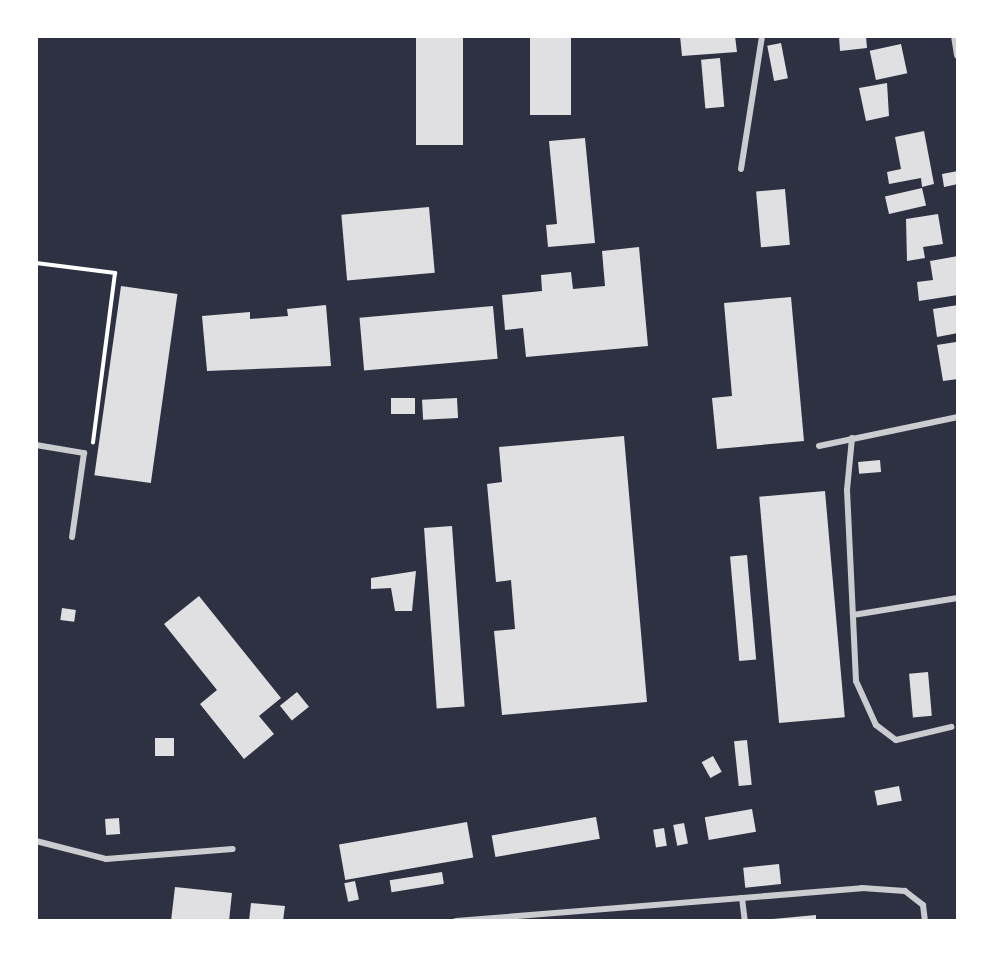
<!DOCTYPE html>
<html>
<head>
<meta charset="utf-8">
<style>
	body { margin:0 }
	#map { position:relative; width:994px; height:957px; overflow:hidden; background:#2d3142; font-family:Arial,sans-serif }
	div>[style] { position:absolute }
	.building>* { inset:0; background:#e0e0e3; transform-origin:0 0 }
	.path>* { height:4px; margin:-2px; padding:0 2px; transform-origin:2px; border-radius:2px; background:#fff }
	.service>* { height:6px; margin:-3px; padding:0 3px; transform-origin:3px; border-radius:3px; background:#caccd0 }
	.minor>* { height:8px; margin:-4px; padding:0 4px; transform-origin:4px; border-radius:4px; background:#caccd0 }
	span { translate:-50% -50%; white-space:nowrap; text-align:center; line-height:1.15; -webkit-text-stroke:8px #fff; paint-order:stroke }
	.frame { position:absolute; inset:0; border:38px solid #fff; pointer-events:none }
</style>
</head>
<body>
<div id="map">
	<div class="building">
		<i style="left:416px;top:36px;width:47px;height:109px"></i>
		<i style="left:530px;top:36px;width:41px;height:79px"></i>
		<i style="clip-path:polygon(680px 36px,735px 36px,737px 52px,682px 56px)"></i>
		<i style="clip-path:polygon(839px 36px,866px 36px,867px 48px,840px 51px)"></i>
		<i style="left:781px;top:43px;width:36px;height:14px;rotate:79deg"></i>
		<i style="left:901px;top:44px;width:30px;height:32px;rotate:78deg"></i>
		<i style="left:720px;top:58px;width:49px;height:19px;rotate:85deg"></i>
		<i style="clip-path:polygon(887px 83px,889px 116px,866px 121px,859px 88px)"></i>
		<i style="clip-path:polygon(924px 131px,934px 184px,922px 187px,921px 178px,889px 184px,887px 172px,901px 169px,895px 137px)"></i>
		<i style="clip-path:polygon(585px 138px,595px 243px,548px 247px,546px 225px,557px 224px,549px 141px)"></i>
		<i style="clip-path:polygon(958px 171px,958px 184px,944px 187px,942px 174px)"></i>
		<i style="left:922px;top:188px;width:18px;height:38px;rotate:77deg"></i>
		<i style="left:785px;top:189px;width:56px;height:29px;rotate:85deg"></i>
		<i style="left:429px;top:207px;width:66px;height:88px;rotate:85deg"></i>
		<i style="clip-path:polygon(938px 214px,943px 244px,923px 247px,925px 258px,907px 261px,906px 219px)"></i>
		<i style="clip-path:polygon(639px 247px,648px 346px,526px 357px,523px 328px,505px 330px,502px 295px,542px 291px,541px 275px,571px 272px,573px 289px,605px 286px,602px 251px)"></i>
		<i style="clip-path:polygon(958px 256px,958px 295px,919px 301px,917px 282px,933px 280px,930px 261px)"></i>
		<i style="left:121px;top:286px;width:57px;height:191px;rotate:8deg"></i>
		<i style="clip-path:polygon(791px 297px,804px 441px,717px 449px,712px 398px,732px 396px,724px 303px)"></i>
		<i style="clip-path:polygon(326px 305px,331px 366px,207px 371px,202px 316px,250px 312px,250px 319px,288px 316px,287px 309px)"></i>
		<i style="clip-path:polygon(958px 305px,958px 333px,937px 337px,933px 309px)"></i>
		<i style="left:493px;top:306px;width:53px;height:134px;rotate:85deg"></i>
		<i style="clip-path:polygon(956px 342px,958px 379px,943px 381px,937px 345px)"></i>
		<i style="left:391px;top:398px;width:24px;height:16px"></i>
		<i style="left:457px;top:398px;width:20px;height:35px;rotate:87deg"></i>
		<i style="clip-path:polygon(624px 436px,647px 702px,502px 715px,494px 631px,515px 629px,511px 580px,496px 582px,487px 484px,502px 482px,499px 447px)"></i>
		<i style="left:880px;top:460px;width:12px;height:22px;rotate:85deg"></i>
		<i style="left:825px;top:491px;width:227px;height:66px;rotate:85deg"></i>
		<i style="left:452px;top:526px;width:181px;height:28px;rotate:86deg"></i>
		<i style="left:747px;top:555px;width:105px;height:17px;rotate:85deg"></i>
		<i style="clip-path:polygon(416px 571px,412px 611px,395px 611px,391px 588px,371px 589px,371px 578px)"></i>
		<i style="clip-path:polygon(199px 596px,281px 698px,259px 716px,274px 734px,244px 759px,200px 704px,217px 690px,164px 624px)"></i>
		<i style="left:62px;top:608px;width:14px;height:12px;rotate:8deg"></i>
		<i style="left:928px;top:672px;width:44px;height:19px;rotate:85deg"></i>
		<i style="left:297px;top:692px;width:19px;height:22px;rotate:51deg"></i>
		<i style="left:155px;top:738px;width:19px;height:18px"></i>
		<i style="left:747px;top:740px;width:45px;height:13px;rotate:84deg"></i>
		<i style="left:713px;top:756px;width:18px;height:13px;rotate:61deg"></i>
		<i style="left:899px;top:786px;width:15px;height:25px;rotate:79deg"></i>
		<i style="left:752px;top:809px;width:23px;height:48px;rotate:80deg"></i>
		<i style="left:596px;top:817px;width:22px;height:106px;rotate:80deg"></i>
		<i style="left:119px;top:818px;width:16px;height:14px;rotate:86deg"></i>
		<i style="left:467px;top:822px;width:36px;height:130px;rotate:80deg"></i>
		<i style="left:684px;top:823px;width:21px;height:11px;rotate:79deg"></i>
		<i style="left:664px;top:828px;width:18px;height:11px;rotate:81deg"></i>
		<i style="left:779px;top:864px;width:20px;height:36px;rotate:84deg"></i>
		<i style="left:442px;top:872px;width:12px;height:53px;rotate:81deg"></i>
		<i style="left:355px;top:881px;width:19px;height:11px;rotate:78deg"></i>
		<i style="clip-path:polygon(175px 887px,232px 893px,229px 921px,171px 921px)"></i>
		<i style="clip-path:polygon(251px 903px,285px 906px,283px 921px,249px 921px)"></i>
		<i style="clip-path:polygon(816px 915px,816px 921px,774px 921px,773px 919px)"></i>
	</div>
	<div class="path">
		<i style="left:36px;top:263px;width:80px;rotate:7.2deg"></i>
		<i style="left:115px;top:273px;width:171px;rotate:97.4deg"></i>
	</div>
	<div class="service">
		<i style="left:741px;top:169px;width:135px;rotate:-81deg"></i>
		<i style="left:852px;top:438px;width:52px;rotate:95.5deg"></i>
		<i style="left:847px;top:490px;width:191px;rotate:87.3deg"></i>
		<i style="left:856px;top:681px;width:48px;rotate:65.6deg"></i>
		<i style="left:876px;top:725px;width:25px;rotate:37deg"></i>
		<i style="left:896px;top:740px;width:57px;rotate:-13.3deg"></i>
		<i style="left:36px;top:445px;width:49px;rotate:9.5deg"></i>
		<i style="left:84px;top:453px;width:85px;rotate:98.1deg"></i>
		<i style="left:819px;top:446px;width:142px;rotate:-11.8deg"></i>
		<i style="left:853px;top:615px;width:106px;rotate:-9.2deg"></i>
		<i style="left:36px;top:841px;width:72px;rotate:14.4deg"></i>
		<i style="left:106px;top:859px;width:127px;rotate:-4.5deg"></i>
		<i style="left:742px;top:898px;width:23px;rotate:83deg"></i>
		<i style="left:456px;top:921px;width:407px;rotate:-4.6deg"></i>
		<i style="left:862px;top:888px;width:43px;rotate:4deg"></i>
		<i style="left:905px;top:891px;width:23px;rotate:38deg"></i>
		<i style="left:923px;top:905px;width:16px;rotate:83deg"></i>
	</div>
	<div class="minor">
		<i style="left:955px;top:36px;width:19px;rotate:81deg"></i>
	</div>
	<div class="frame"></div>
</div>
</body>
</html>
